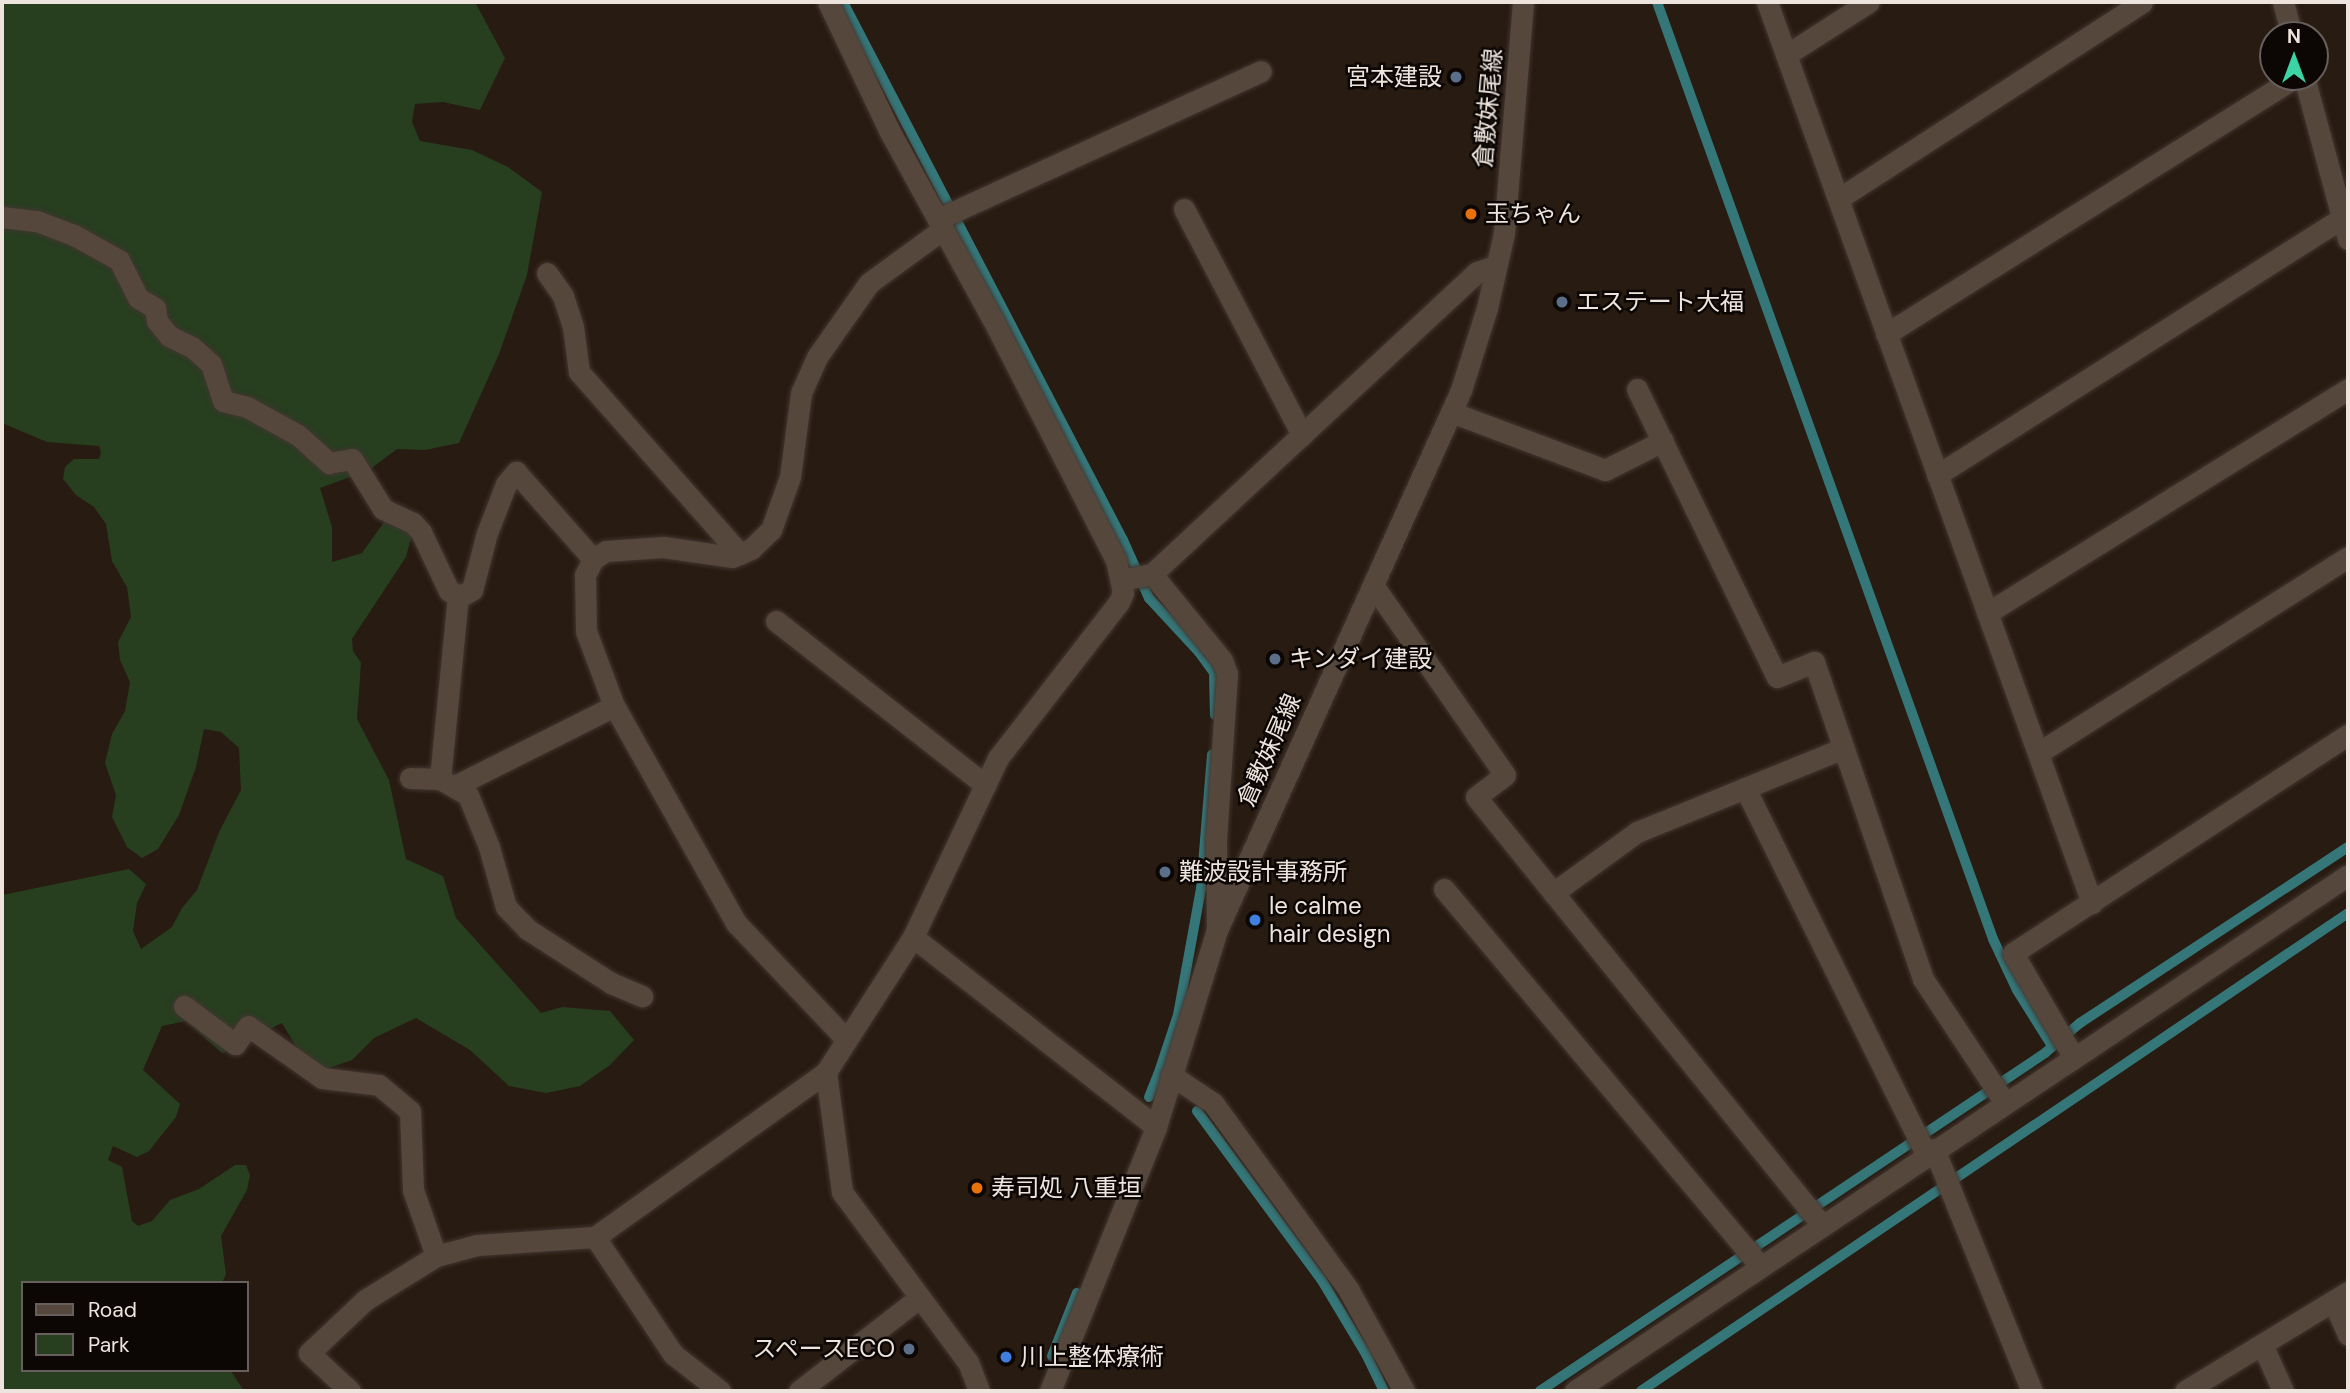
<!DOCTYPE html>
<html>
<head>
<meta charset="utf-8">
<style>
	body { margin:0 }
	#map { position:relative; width:2350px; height:1393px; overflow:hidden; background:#281b11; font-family:"DM Sans","Noto Sans JP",sans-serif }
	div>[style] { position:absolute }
	.green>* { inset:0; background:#273e1f }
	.stream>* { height:10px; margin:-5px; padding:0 5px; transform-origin:5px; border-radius:5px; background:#357779 }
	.roads { filter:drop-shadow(0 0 2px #413631) drop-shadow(0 0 2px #413631) }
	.minor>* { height:21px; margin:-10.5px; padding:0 10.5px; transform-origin:10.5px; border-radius:10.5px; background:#56473c }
	.secondary>* { height:21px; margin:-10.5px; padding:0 10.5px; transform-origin:10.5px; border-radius:10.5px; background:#56473c }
	.dots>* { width:19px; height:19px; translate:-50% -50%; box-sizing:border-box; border:4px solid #0c0704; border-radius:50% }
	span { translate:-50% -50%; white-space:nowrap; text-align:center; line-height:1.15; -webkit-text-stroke:5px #0c0704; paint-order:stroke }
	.poi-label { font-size:24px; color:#ede4dd }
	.right { translate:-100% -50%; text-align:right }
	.left { translate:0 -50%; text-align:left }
	.street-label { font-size:24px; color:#ede4dd }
	.frame { position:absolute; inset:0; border:4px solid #ede4dd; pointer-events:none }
	.legend { position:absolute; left:21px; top:1281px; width:228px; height:91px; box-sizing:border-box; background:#0c0704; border:2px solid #665f5b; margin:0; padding:9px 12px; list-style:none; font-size:21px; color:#ede4dd }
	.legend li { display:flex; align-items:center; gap:14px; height:35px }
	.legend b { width:35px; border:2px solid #665f5b }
	.north { position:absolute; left:2259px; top:21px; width:70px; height:70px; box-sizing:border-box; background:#0c0704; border:2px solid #665f5b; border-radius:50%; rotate:0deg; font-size:19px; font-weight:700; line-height:28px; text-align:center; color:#ede4dd }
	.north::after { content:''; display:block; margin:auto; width:24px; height:32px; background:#3bd4a4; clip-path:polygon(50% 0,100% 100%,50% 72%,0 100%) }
</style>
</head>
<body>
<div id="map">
	<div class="green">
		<i style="clip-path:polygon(2px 2px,475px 2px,505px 58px,480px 110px,443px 102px,415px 104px,412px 122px,420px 141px,472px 150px,508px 167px,542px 192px,527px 275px,499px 354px,459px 443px,425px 450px,397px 449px,369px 470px,320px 488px,332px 527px,332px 562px,362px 553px,387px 518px,413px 531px,406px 557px,352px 639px,353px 651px,361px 663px,357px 719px,389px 780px,406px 859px,443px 876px,456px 918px,541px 1013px,562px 1007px,610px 1011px,634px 1040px,610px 1065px,580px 1086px,546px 1093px,509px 1086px,470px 1050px,416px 1018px,374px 1038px,352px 1060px,323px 1070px,298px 1050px,282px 1023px,250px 1038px,239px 1048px,222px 1053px,186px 1021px,162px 1026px,143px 1070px,180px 1104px,176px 1117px,149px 1151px,137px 1157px,113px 1146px,108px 1160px,122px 1167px,132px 1221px,138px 1226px,152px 1221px,170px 1200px,199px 1189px,235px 1165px,246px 1165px,250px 1175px,247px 1190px,221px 1236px,226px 1274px,222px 1283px,23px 1283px,23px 1370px,230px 1370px,244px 1391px,2px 1391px,2px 895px,129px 869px,146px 884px,137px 903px,133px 931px,141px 949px,172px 927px,182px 908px,197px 890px,219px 832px,241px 790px,239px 748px,221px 732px,204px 729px,196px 767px,179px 815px,158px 849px,142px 858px,127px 847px,112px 817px,116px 795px,105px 763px,112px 734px,125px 711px,130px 682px,120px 660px,118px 642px,131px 617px,127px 587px,112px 561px,106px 524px,94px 507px,76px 495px,63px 479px,65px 467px,74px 459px,99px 459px,101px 453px,99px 446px,47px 442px,2px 423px)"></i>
	</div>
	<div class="stream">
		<i style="left:843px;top:2px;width:607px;rotate:62.51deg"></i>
		<i style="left:1123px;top:540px;width:64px;rotate:65.9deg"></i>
		<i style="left:1149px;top:598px;width:74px;rotate:47.2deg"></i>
		<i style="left:1199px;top:652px;width:26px;rotate:54deg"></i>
		<i style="left:1214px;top:673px;width:42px;rotate:88.6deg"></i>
		<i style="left:1657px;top:2px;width:995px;rotate:70.27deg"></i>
		<i style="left:1993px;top:939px;width:56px;rotate:64.8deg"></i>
		<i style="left:2017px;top:990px;width:66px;rotate:58deg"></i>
		<i style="left:1162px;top:1078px;width:5px;rotate:-143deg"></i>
		<i style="left:1158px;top:1075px;width:63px;rotate:-71.6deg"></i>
		<i style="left:1178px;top:1015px;width:128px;rotate:-79.7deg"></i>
		<i style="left:1201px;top:889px;width:135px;rotate:-85.3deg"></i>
		<i style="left:1149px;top:1097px;width:24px;rotate:-68deg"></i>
		<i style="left:1197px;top:1111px;width:209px;rotate:53.6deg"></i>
		<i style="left:1321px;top:1279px;width:87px;rotate:59deg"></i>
		<i style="left:1366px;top:1354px;width:41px;rotate:64.1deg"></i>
		<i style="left:1052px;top:1356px;width:68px;rotate:-68.4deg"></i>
		<i style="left:1540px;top:1391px;width:608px;rotate:-33.79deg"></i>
		<i style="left:2045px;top:1053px;width:46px;rotate:-40.6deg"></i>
		<i style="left:2080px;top:1023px;width:321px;rotate:-33.3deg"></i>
		<i style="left:1641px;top:1391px;width:853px;rotate:-34.06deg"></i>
	</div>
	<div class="roads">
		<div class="minor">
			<i style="left:828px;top:2px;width:144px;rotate:64.5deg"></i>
			<i style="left:890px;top:132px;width:212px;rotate:61.3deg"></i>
			<i style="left:992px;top:318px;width:272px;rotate:62.9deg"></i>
			<i style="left:1116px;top:560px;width:34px;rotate:78deg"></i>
			<i style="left:1123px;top:593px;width:10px;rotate:114deg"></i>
			<i style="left:1119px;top:602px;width:197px;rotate:127.8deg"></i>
			<i style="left:998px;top:758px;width:198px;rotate:115.4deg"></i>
			<i style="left:913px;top:937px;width:308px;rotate:38deg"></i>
			<i style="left:1767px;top:2px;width:958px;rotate:70.17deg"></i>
			<i style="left:2283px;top:2px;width:34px;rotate:75deg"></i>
			<i style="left:1786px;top:55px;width:98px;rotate:-32.6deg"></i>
			<i style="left:2304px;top:77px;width:168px;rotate:74.8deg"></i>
			<i style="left:1838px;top:199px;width:362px;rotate:-32.9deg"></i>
			<i style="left:1184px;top:209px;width:255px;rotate:62.4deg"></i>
			<i style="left:2px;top:217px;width:35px;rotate:7deg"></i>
			<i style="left:37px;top:221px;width:40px;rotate:21deg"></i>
			<i style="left:74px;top:235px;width:51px;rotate:29.1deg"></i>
			<i style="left:119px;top:260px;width:42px;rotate:63.4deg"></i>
			<i style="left:138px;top:298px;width:20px;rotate:30deg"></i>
			<i style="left:155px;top:308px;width:13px;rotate:81deg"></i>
			<i style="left:157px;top:321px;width:19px;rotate:51deg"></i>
			<i style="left:169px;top:336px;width:25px;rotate:26deg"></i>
			<i style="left:192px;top:347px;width:25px;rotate:42deg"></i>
			<i style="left:211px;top:364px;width:39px;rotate:72deg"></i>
			<i style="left:223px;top:401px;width:25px;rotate:14deg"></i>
			<i style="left:247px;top:407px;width:58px;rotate:28.8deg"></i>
			<i style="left:298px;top:435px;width:42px;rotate:42.1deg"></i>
			<i style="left:329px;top:463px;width:23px;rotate:-10deg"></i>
			<i style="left:352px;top:459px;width:59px;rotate:58.2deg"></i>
			<i style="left:383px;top:509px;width:33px;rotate:25deg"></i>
			<i style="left:413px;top:523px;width:12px;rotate:48deg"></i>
			<i style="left:421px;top:532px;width:65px;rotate:64.6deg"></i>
			<i style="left:449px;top:591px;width:13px;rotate:23deg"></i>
			<i style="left:461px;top:596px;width:13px;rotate:-29deg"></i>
			<i style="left:472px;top:590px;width:59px;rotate:-75.3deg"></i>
			<i style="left:487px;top:533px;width:53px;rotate:-68.8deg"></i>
			<i style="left:506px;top:484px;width:16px;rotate:-50deg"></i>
			<i style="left:516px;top:472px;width:116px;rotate:48.5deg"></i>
			<i style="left:938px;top:219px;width:355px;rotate:-24.6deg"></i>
			<i style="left:547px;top:273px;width:28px;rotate:55deg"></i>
			<i style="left:563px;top:296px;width:33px;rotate:72deg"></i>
			<i style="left:573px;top:327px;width:45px;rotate:82.4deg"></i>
			<i style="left:579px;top:372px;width:243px;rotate:48.5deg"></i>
			<i style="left:1886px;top:334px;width:484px;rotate:-32.1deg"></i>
			<i style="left:1637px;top:389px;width:320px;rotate:64.1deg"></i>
			<i style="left:1777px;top:677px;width:40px;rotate:-22deg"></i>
			<i style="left:1814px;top:662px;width:335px;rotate:71deg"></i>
			<i style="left:1923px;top:979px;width:149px;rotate:56.5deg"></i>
			<i style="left:1451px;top:412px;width:165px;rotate:20.6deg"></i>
			<i style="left:1605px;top:470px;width:65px;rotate:-26.6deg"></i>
			<i style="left:1937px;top:475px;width:480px;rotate:-32.4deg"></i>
			<i style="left:1152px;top:574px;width:111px;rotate:50.9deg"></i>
			<i style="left:1222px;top:660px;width:15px;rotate:70deg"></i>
			<i style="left:1227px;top:674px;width:166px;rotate:93.8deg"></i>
			<i style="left:1216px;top:840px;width:90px;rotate:89.4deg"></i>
			<i style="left:1121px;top:580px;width:32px;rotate:-11deg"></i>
			<i style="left:1152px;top:574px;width:444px;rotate:-42.9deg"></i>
			<i style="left:1477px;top:272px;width:20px;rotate:-18deg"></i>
			<i style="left:1373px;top:585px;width:231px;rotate:55.2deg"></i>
			<i style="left:1505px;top:775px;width:36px;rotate:143deg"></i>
			<i style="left:1476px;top:797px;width:549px;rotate:51.06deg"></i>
			<i style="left:1987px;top:613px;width:425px;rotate:-31.8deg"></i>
			<i style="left:776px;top:621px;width:266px;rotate:38.1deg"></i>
			<i style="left:2038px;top:753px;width:367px;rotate:-32.3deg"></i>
			<i style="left:410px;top:778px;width:30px;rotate:2deg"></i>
			<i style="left:440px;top:779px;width:32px;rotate:30deg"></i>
			<i style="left:468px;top:795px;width:56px;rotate:68deg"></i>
			<i style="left:489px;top:847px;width:62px;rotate:74.2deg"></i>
			<i style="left:506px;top:907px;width:30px;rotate:46deg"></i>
			<i style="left:527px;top:929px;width:100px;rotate:32.7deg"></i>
			<i style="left:611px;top:983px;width:34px;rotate:23deg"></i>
			<i style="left:440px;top:779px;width:185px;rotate:-84.4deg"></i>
			<i style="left:455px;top:786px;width:178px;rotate:-26.7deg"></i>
			<i style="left:1745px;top:788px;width:409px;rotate:63.7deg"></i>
			<i style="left:1444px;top:889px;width:491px;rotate:50deg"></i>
			<i style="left:1553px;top:893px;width:104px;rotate:-36deg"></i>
			<i style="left:1637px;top:832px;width:223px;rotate:-22.1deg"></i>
			<i style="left:184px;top:1006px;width:64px;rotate:36.7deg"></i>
			<i style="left:235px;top:1044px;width:22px;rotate:-54deg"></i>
			<i style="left:248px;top:1026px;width:90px;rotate:35.1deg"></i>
			<i style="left:322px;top:1078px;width:57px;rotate:7deg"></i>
			<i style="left:379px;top:1085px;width:40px;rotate:40deg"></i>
			<i style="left:410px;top:1111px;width:79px;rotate:87.8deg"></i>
			<i style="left:413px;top:1190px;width:70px;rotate:70.8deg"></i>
			<i style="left:846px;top:1039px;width:160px;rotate:-133.5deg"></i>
			<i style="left:736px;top:923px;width:249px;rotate:-119.3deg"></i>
			<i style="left:614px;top:706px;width:80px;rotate:-110.5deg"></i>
			<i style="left:586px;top:631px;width:56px;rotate:-91deg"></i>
			<i style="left:585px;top:575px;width:18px;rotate:-63deg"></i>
			<i style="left:593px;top:559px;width:15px;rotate:-32deg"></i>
			<i style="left:606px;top:551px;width:57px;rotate:-4deg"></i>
			<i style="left:663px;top:547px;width:70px;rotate:8.2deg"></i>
			<i style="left:732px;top:557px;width:21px;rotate:-23deg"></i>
			<i style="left:751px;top:549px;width:28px;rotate:-44deg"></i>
			<i style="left:771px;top:530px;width:56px;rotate:-70.3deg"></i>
			<i style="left:790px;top:477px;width:85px;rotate:-82.5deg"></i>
			<i style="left:801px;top:393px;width:39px;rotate:-66deg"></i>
			<i style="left:817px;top:357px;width:90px;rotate:-54.9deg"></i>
			<i style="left:869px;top:283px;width:92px;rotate:-36.1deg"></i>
			<i style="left:2074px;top:1058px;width:121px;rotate:-120.2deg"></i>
			<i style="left:2013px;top:953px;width:400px;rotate:-33.1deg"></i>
			<i style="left:826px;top:1072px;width:121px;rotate:82.4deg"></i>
			<i style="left:842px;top:1192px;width:212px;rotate:53.5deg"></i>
			<i style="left:968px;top:1362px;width:31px;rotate:69deg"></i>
			<i style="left:1171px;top:1075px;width:50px;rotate:33.7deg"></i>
			<i style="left:1213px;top:1103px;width:230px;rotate:54deg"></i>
			<i style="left:1348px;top:1289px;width:116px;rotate:61.2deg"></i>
			<i style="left:1934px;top:1149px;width:261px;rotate:68deg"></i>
			<i style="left:595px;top:1237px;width:141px;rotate:56.3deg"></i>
			<i style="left:673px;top:1354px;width:60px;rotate:38.2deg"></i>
			<i style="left:2333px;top:1301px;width:37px;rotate:66deg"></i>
			<i style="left:2262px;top:1344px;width:51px;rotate:65.9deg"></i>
			<i style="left:350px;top:1391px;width:56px;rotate:-137.2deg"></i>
			<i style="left:309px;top:1353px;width:77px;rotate:-43.4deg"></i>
			<i style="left:365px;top:1300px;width:84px;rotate:-31.8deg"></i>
			<i style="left:436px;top:1256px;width:42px;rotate:-15deg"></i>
			<i style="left:477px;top:1245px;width:118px;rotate:-3.9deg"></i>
			<i style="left:595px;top:1237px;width:284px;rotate:-35.5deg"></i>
			<i style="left:826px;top:1072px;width:161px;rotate:-57.2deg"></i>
			<i style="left:799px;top:1391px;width:153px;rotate:-37.8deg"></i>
			<i style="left:1575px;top:1391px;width:929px;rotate:-33.72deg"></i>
			<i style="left:2185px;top:1391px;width:191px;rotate:-31.3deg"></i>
		</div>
		<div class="secondary">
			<i style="left:1050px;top:1391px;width:284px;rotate:-68.1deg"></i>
			<i style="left:1156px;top:1127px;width:206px;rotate:-72.8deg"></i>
			<i style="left:1217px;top:930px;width:593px;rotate:-65.68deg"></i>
			<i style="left:1461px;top:390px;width:86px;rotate:-72.4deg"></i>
			<i style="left:1487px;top:308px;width:77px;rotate:-77.2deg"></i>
			<i style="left:1504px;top:233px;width:232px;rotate:-85.3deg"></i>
		</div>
	</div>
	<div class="dots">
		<i style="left:1456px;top:77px;background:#5c6f8a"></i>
		<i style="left:1471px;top:214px;background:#e8710a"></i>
		<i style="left:1562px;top:302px;background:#5c6f8a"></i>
		<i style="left:1275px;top:659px;background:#5c6f8a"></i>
		<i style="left:1165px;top:872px;background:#5c6f8a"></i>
		<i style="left:1255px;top:920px;background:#3f7fe0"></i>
		<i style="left:977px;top:1188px;background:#e8710a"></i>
		<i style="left:909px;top:1349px;background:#5c6f8a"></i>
		<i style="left:1006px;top:1357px;background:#3f7fe0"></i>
	</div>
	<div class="poi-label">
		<span class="right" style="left:1442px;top:77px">宮本建設</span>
		<span class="left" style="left:1485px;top:214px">玉ちゃん</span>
		<span class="left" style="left:1576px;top:302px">エステート大福</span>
		<span class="left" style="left:1289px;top:659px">キンダイ建設</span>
		<span class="left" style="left:1179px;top:872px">難波設計事務所</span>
		<span class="left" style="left:1269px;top:920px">le calme<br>hair design</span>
		<span class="left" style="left:991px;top:1188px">寿司処 八重垣</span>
		<span class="right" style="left:895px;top:1349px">スペースECO</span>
		<span class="left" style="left:1020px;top:1357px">川上整体療術</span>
	</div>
	<div class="street-label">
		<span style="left:1488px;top:108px;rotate:-85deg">倉敷妹尾線</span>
		<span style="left:1269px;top:750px;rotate:-66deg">倉敷妹尾線</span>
	</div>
	<div class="frame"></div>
	<ul class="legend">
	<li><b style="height:9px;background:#56473c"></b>Road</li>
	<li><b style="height:19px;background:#273e1f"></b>Park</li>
	</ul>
	<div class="north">N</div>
</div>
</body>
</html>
